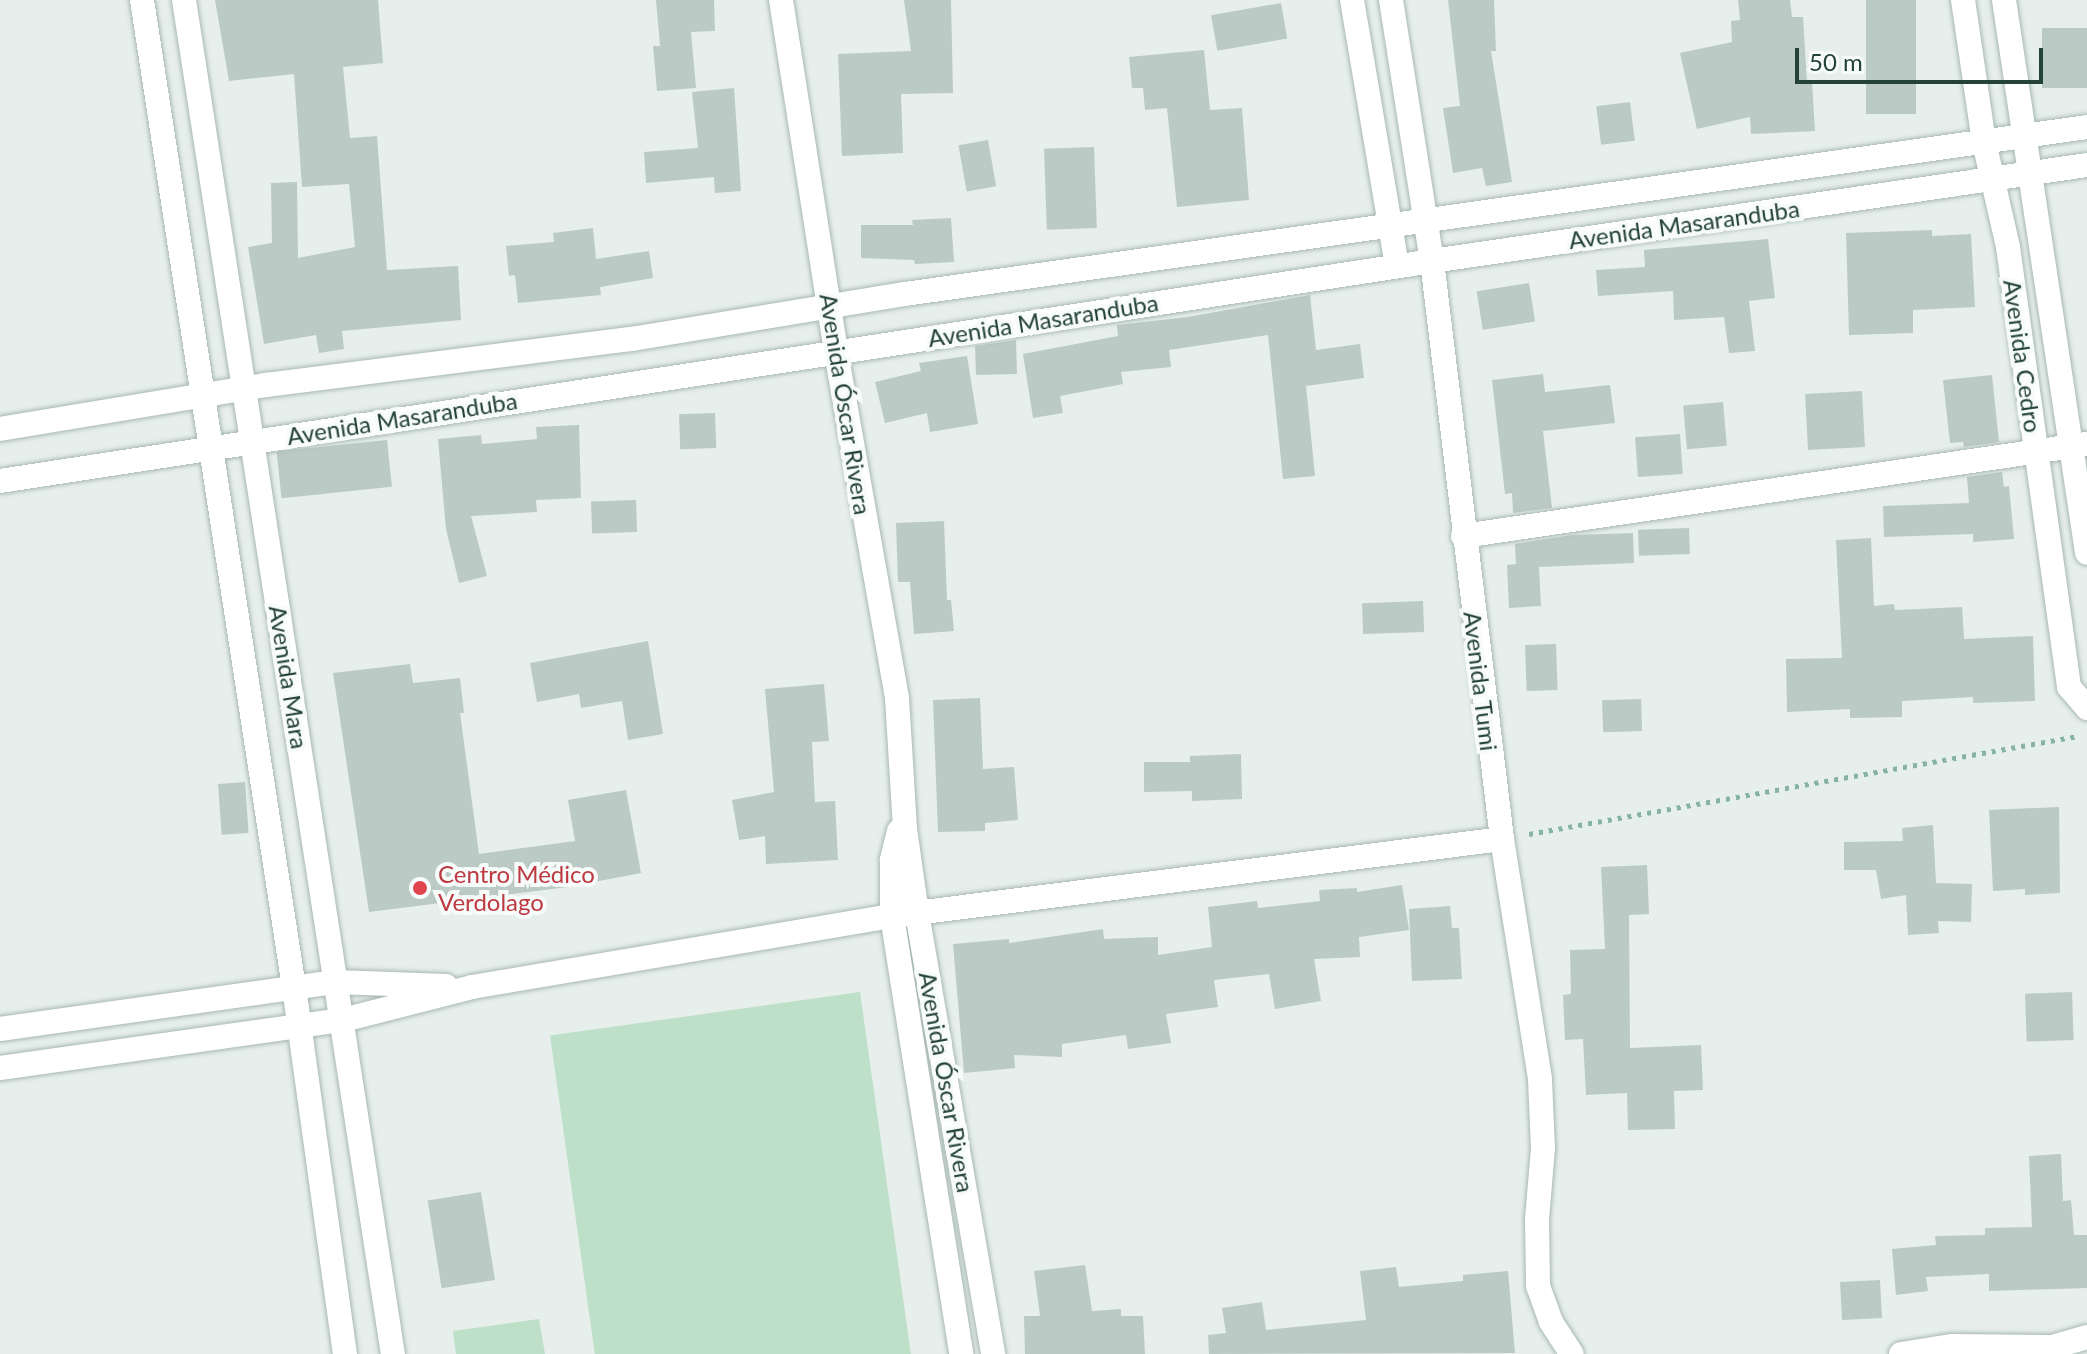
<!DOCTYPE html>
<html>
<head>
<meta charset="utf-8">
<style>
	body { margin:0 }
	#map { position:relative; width:2087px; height:1354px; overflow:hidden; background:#e6efeb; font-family:Lato,sans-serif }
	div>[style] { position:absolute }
	.green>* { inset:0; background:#bfe0c8; transform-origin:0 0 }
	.building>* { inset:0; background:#bbcac4; transform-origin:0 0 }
	.path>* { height:5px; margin-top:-2.5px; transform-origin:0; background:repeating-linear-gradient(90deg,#86b3a5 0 4px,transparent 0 10px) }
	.roads { filter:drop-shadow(0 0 2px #a8b8b2) drop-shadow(0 0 2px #a8b8b2) }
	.minor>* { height:24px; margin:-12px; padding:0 12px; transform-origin:12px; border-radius:12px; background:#fff }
	.dots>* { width:22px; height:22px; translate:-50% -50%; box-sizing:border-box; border:4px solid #f7fbf9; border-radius:50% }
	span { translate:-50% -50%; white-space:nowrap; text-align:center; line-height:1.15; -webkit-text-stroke:8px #f7fbf9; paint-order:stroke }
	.street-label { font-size:24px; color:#24423a }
	.health-label { font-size:24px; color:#be3a42 }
	.left { translate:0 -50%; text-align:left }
	.scale { position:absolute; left:1795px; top:48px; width:248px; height:36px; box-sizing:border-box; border:4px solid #24423a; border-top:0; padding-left:10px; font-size:24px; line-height:28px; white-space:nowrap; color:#24423a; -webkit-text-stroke:6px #f7fbf9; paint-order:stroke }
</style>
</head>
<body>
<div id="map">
	<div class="green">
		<i style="left:860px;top:992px;width:366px;height:313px;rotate:82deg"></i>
		<i style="clip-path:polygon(539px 1319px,545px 1354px,456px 1354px,453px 1331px)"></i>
	</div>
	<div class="building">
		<i style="clip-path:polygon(215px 0,378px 0,383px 63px,343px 67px,350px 138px,377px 136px,387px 270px,458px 266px,461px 320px,342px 331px,344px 349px,319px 353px,316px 335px,264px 344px,248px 247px,272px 243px,271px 183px,297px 182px,298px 258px,355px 247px,349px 184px,302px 187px,294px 74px,229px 81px)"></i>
		<i style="clip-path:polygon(656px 0,714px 0,715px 31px,691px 32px,696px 88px,657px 91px,653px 46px,660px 46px)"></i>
		<i style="clip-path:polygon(904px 0,951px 0,953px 93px,901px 94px,903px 153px,842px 156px,838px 54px,911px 51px)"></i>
		<i style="clip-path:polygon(1448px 0,1494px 0,1496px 51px,1491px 51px,1512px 182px,1486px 186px,1482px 168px,1453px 173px,1443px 108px,1460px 106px)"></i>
		<i style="clip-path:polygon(1738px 0,1790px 0,1792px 17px,1803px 17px,1807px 82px,1812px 81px,1815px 131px,1751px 134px,1750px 117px,1697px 129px,1680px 53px,1732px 42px,1731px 21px,1740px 20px)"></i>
		<i style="left:1866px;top:0;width:50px;height:114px"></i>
		<i style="left:1281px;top:3px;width:36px;height:71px;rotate:80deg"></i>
		<i style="left:2087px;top:28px;width:60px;height:45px;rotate:90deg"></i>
		<i style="clip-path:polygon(1204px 50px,1210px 110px,1242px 108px,1249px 200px,1177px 207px,1167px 108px,1145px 110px,1143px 88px,1132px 88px,1129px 57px)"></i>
		<i style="clip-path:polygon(734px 88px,741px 191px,715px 193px,714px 177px,646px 183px,644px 152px,698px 148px,692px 92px)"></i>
		<i style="left:1630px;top:102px;width:39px;height:34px;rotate:83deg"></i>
		<i style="left:988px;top:140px;width:47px;height:30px;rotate:80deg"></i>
		<i style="left:1094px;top:147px;width:81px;height:50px;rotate:88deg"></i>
		<i style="clip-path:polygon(951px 218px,954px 262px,915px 264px,914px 260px,861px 258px,861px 225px,913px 225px,912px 220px)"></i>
		<i style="clip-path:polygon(593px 228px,596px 259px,649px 251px,653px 278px,600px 287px,601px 295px,518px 303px,515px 275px,509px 276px,506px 246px,554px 242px,553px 233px)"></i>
		<i style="clip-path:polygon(1932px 230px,1932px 236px,1971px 234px,1975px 307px,1913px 310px,1913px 333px,1849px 335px,1846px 233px)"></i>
		<i style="clip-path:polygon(1768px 239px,1775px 298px,1749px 301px,1755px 351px,1729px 353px,1724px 317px,1674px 320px,1673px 291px,1598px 296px,1596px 270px,1645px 267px,1644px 250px)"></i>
		<i style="left:1529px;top:283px;width:39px;height:53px;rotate:81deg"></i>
		<i style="clip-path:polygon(1310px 295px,1316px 350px,1360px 344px,1364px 378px,1306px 386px,1315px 476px,1283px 479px,1268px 335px,1169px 350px,1171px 367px,1121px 372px,1123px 384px,1060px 396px,1063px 413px,1033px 418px,1023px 354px,1118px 336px,1117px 325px,1188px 317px)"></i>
		<i style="clip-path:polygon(1016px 340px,1017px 374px,976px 375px,975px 346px)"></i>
		<i style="clip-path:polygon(967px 356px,978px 424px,930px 432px,927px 413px,885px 423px,875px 382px,921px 371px,919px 363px)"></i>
		<i style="clip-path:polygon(1543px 374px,1545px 392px,1610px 385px,1615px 423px,1543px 431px,1552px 508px,1513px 513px,1512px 493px,1505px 494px,1492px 380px)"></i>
		<i style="clip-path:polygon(1992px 375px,1999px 442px,1964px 447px,1963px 442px,1950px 443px,1943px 380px)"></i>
		<i style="left:1862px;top:391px;width:56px;height:57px;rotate:87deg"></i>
		<i style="left:1723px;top:402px;width:44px;height:40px;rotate:85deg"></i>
		<i style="left:715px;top:413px;width:35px;height:36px;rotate:88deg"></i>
		<i style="clip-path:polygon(579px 425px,581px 498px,536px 500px,537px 512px,471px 516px,487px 576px,459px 583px,446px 529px,438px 439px,481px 435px,482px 444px,537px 439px,536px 427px)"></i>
		<i style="left:1680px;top:434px;width:40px;height:45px;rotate:86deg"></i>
		<i style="left:387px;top:440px;width:47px;height:111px;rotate:84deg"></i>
		<i style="clip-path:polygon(2002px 472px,2004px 487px,2009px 486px,2014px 539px,1973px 542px,1973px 534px,1884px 537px,1883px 506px,1969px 503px,1967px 477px)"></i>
		<i style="left:636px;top:500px;width:32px;height:45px;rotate:88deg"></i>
		<i style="clip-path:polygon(944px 521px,947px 600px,951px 600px,954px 631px,914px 634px,910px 582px,898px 582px,896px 523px)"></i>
		<i style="left:1689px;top:528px;width:26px;height:51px;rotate:88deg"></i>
		<i style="clip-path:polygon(1633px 533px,1634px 563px,1539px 567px,1541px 606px,1509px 608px,1507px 565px,1516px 564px,1515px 544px,1572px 535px)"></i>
		<i style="clip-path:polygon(1871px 538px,1874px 606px,1894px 604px,1895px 610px,1962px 607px,1964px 639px,2033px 636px,2035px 701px,1973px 703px,1973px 697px,1902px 701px,1902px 717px,1850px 718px,1850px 709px,1787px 712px,1786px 659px,1842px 658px,1836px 540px)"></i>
		<i style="left:1423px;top:601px;width:31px;height:61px;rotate:88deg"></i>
		<i style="clip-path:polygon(648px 641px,663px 734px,628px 740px,622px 701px,581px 708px,579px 694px,537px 702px,530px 663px)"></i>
		<i style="left:1556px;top:644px;width:46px;height:31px;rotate:88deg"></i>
		<i style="clip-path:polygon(410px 664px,413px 683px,460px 678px,464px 713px,460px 713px,479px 854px,575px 841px,568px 800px,626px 790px,641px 873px,568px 887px,369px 912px,333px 673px)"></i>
		<i style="clip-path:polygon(824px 684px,829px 741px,812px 742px,815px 802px,835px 801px,838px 860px,766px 864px,765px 836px,739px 840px,732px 800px,774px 792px,765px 689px)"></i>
		<i style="clip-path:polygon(980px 698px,983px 769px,1014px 767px,1018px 820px,985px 823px,985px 831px,938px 832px,933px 700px)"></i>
		<i style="left:1641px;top:699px;width:32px;height:39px;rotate:88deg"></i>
		<i style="clip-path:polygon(1241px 754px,1242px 799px,1192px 801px,1192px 791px,1144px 792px,1144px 762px,1190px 762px,1190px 756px)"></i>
		<i style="left:245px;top:782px;width:51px;height:27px;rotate:86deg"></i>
		<i style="clip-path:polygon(2059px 807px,2060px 893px,2025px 895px,2025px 889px,1993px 891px,1989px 810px)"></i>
		<i style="clip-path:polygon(1933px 825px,1936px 883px,1972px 884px,1971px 922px,1938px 921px,1939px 933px,1908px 935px,1906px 895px,1881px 899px,1876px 870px,1844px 870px,1844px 842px,1903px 841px,1902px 828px)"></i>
		<i style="clip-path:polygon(1647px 865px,1649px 914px,1629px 915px,1630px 1048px,1701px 1045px,1703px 1090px,1674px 1091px,1675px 1129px,1628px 1130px,1627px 1093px,1586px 1095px,1583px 1039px,1565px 1040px,1563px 995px,1571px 994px,1570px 950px,1605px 949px,1601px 867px)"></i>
		<i style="clip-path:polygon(1402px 885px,1409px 930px,1359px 937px,1360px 957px,1314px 959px,1321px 1001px,1275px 1009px,1269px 974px,1214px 980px,1218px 1007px,1166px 1014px,1171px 1043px,1128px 1049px,1126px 1035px,1062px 1044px,1062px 1057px,1014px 1055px,1015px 1068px,964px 1073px,953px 944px,1009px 939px,1009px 943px,1103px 929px,1104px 939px,1158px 937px,1158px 955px,1212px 947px,1208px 907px,1257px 901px,1258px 908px,1320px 901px,1319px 890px,1357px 888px,1357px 892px)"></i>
		<i style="clip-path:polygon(1450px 906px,1452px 928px,1459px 928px,1462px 979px,1412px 981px,1409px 909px)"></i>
		<i style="left:2072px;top:992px;width:48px;height:47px;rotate:88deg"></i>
		<i style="clip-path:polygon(2061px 1154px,2063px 1201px,2071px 1200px,2074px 1235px,2087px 1235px,2087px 1288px,1989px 1291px,1989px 1274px,1926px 1277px,1928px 1291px,1896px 1295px,1892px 1249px,1936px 1245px,1935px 1236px,1985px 1235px,1985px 1228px,2032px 1227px,2029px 1156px)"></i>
		<i style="left:481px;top:1192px;width:89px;height:54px;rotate:81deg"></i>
		<i style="clip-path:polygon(1085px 1265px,1092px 1311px,1121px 1309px,1121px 1316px,1143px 1316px,1145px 1354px,1025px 1354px,1024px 1316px,1040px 1316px,1034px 1271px)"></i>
		<i style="clip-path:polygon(1396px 1267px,1399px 1287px,1463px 1281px,1463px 1275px,1508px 1271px,1515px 1353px,1209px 1354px,1208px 1335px,1226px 1333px,1222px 1308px,1262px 1302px,1266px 1330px,1366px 1320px,1360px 1271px)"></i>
		<i style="left:1880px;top:1280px;width:38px;height:40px;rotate:87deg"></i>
	</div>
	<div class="path">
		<i style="left:1529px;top:834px;width:558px;rotate:-10.12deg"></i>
	</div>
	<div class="roads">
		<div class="minor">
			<i style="left:142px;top:0;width:999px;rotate:81.25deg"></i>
			<i style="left:294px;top:987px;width:371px;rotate:82.1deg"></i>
			<i style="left:184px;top:0;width:1370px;rotate:81.23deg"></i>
			<i style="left:781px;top:0;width:356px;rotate:81.1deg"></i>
			<i style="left:836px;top:352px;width:351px;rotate:80deg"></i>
			<i style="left:897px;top:698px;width:131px;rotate:86.5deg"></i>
			<i style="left:905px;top:829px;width:85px;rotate:81.9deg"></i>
			<i style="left:917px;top:913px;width:448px;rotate:80.2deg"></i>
			<i style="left:1352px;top:0;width:270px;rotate:80.4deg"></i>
			<i style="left:1391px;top:0;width:264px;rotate:81.1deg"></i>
			<i style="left:1432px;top:261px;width:582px;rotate:83.09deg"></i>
			<i style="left:1502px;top:839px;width:244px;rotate:81deg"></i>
			<i style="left:1540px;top:1080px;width:68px;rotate:87.5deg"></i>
			<i style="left:1543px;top:1148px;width:71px;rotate:94.8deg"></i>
			<i style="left:1537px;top:1219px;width:67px;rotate:89.1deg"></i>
			<i style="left:1538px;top:1286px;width:38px;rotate:70deg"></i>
			<i style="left:1551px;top:1322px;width:38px;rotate:57deg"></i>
			<i style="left:1963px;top:0;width:144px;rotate:81.6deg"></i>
			<i style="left:1984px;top:142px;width:108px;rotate:77.1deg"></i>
			<i style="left:2008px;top:247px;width:444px;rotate:82.1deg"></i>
			<i style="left:2069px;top:687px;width:28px;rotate:49deg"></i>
			<i style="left:2004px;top:0;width:559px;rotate:81.46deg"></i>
			<i style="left:0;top:429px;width:270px;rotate:-9.4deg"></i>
			<i style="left:266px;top:385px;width:369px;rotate:-7.2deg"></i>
			<i style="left:632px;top:339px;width:277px;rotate:-9.4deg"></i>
			<i style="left:905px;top:294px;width:1194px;rotate:-8.04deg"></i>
			<i style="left:0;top:481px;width:1449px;rotate:-8.73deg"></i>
			<i style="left:1432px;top:261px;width:662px;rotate:-8.34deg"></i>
			<i style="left:1463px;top:536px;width:631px;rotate:-8.39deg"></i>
			<i style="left:899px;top:831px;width:30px;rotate:104deg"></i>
			<i style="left:892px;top:860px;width:56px;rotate:90deg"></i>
			<i style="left:892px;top:916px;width:443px;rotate:81deg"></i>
			<i style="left:0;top:1029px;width:339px;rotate:-8deg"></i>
			<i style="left:336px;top:982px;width:110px;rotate:2.1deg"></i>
			<i style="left:0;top:1068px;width:346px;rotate:-8deg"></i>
			<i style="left:343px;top:1020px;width:133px;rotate:-14.3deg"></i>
			<i style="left:472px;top:987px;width:426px;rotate:-9.6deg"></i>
			<i style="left:892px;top:916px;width:615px;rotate:-7.19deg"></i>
			<i style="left:2031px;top:1353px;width:58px;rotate:-15.9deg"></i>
			<i style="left:1901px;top:1354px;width:52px;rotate:-8.9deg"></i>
			<i style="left:1952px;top:1346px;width:95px;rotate:0.6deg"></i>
		</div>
	</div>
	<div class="dots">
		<i style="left:420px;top:888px;background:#e0444e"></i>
	</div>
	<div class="street-label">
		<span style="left:1684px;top:224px;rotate:-8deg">Avenida Masaranduba</span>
		<span style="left:1043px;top:320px;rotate:-9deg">Avenida Masaranduba</span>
		<span style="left:2023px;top:356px;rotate:82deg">Avenida Cedro</span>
		<span style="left:846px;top:404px;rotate:81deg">Avenida Óscar Rivera</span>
		<span style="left:402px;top:418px;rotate:-9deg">Avenida Masaranduba</span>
		<span style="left:289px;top:677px;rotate:81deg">Avenida Mara</span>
		<span style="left:1481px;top:681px;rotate:83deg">Avenida Tumi</span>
		<span style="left:947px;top:1082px;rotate:80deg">Avenida Óscar Rivera</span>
	</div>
	<div class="health-label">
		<span class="left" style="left:438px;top:888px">Centro Médico<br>Verdolago</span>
	</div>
	<div class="scale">50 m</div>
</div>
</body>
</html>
